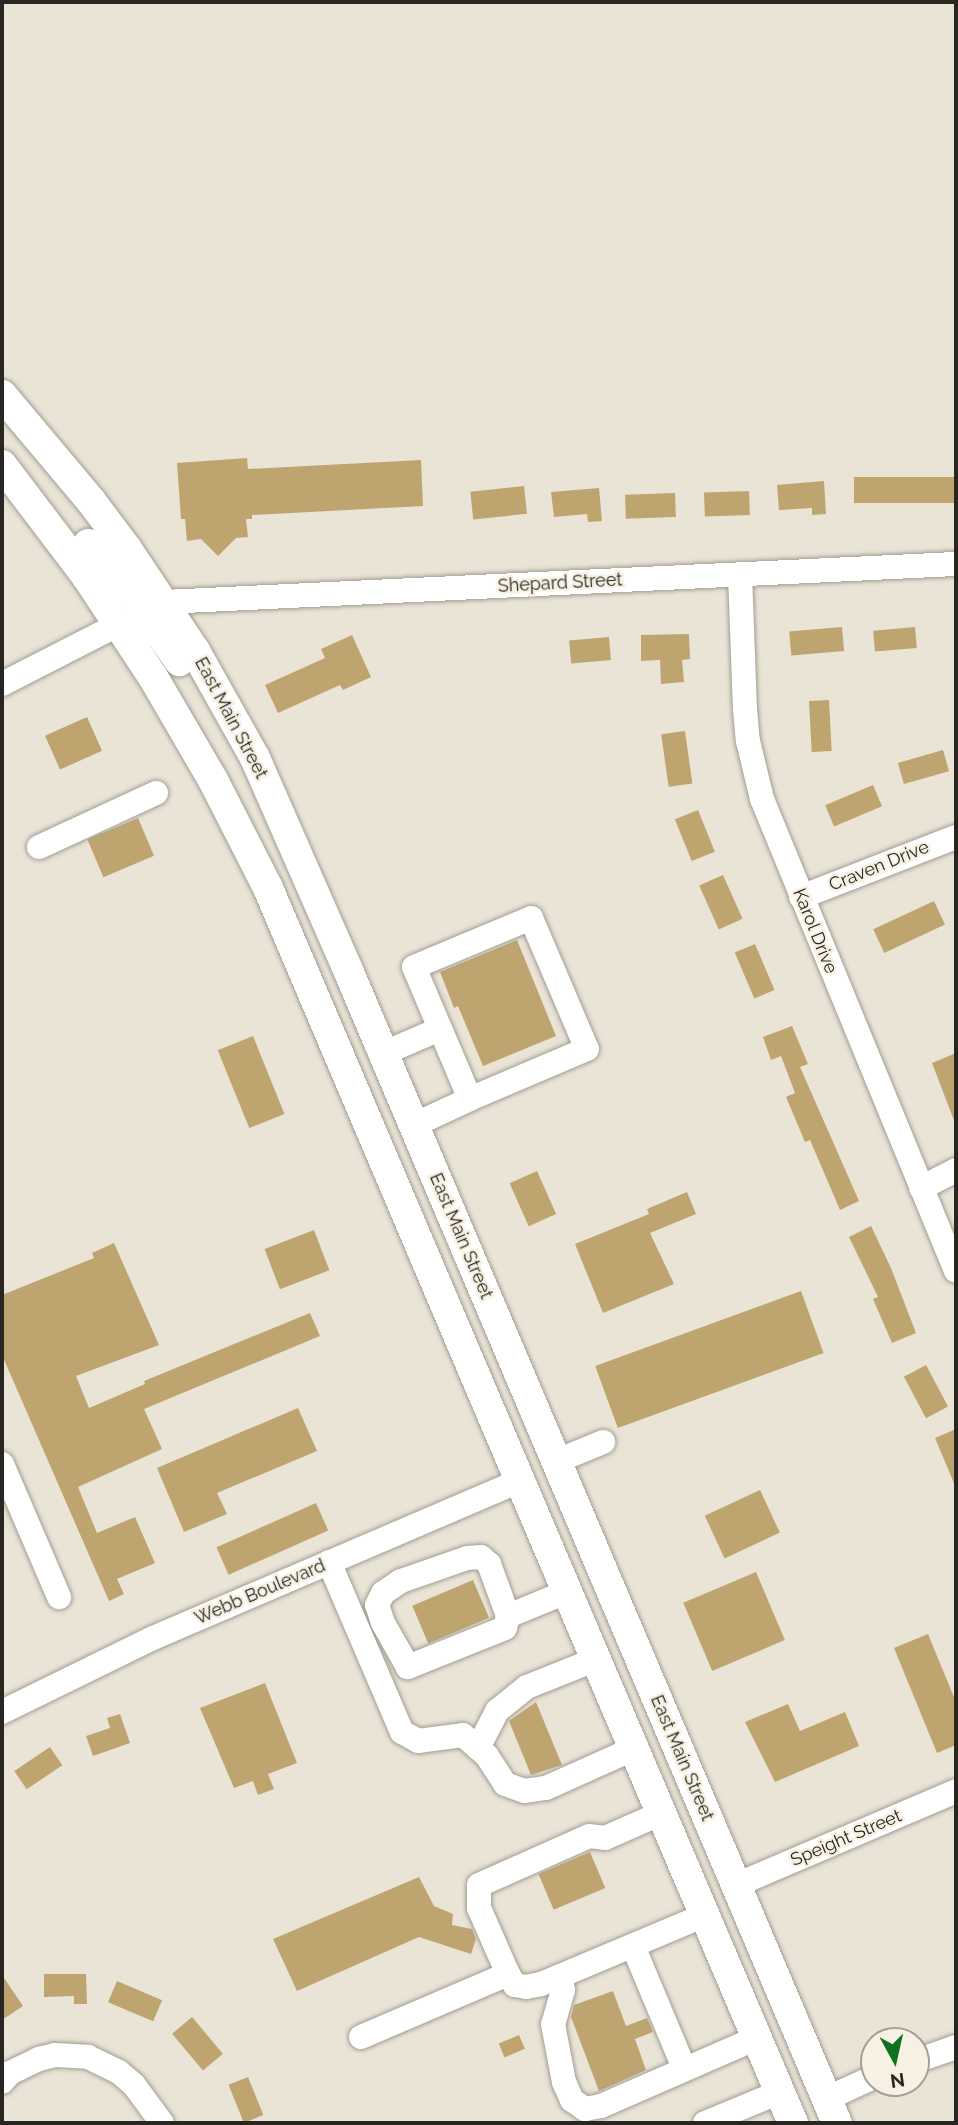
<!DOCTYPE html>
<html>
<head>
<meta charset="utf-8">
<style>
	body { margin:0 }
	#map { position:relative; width:958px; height:2125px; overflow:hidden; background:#eae4d7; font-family:Raleway,sans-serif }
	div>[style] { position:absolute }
	.building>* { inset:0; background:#bea570; transform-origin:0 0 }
	.roads { filter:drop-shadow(0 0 2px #a29d91) drop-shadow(0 0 2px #a29d91) }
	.minor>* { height:24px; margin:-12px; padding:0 12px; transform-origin:12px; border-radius:12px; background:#fff }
	.major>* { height:30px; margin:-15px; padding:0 15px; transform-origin:15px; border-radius:15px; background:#fff }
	span { translate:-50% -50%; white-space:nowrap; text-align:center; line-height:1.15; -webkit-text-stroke:5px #f7f1e4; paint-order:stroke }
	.street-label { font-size:18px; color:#282621 }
	.frame { position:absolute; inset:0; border:4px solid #282621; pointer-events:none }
	.north { position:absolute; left:860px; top:2027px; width:70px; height:70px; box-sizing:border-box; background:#f7f1e4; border:2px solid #a4a096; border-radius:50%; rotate:172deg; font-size:19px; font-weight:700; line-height:28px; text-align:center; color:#282621 }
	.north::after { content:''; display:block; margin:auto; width:24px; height:32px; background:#107120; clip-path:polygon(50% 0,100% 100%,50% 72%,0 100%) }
</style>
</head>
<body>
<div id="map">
	<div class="building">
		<i style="clip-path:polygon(247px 458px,248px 469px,421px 460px,423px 506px,252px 515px,252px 519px,246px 519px,248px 537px,236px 538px,218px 556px,201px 539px,187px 541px,185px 519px,181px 519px,177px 463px)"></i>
		<i style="left:956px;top:477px;width:26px;height:102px;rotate:90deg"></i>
		<i style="clip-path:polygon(824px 481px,826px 514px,812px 515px,812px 508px,779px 510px,777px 485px)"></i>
		<i style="left:524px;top:486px;width:28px;height:54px;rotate:84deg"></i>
		<i style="clip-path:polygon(599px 488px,602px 521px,588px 522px,587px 514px,554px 517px,551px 492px)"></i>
		<i style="left:749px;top:491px;width:24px;height:45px;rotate:88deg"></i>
		<i style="left:675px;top:493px;width:24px;height:50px;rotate:88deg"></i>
		<i style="left:842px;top:627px;width:24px;height:53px;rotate:85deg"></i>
		<i style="left:915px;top:627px;width:21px;height:42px;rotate:85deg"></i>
		<i style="clip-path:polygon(689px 634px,690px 659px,682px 660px,684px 682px,661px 684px,660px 660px,641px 661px,641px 635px)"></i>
		<i style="clip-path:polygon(352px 635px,371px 677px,343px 690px,340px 685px,278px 713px,265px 685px,325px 658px,321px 649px)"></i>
		<i style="left:609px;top:637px;width:23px;height:40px;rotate:85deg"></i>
		<i style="left:829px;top:700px;width:51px;height:20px;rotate:87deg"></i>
		<i style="left:87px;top:717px;width:37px;height:46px;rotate:66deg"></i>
		<i style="left:685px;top:731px;width:53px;height:24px;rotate:82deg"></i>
		<i style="left:943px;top:750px;width:22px;height:47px;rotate:74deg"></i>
		<i style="left:873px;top:785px;width:23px;height:52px;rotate:67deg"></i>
		<i style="left:698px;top:810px;width:45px;height:25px;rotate:68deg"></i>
		<i style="left:138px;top:818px;width:41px;height:55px;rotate:67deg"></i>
		<i style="left:723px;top:875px;width:48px;height:26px;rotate:66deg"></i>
		<i style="left:934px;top:901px;width:26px;height:67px;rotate:65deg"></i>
		<i style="clip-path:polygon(517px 940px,556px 1036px,483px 1066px,458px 1006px,454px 1008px,440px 972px)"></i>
		<i style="left:755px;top:944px;width:50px;height:22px;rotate:67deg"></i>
		<i style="clip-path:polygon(792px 1026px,808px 1064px,800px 1067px,859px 1201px,840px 1210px,810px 1140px,805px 1142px,786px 1097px,795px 1093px,781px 1056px,771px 1060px,763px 1037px)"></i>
		<i style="left:253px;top:1036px;width:84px;height:38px;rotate:68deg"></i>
		<i style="clip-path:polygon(956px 1053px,956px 1122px,955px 1123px,932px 1063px)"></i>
		<i style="left:537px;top:1171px;width:47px;height:30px;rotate:66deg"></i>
		<i style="clip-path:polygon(687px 1192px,696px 1214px,650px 1233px,674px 1284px,603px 1313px,575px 1244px,649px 1214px,647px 1209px)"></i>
		<i style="clip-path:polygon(871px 1226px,891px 1268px,916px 1333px,892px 1343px,873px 1299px,878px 1297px,849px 1237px)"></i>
		<i style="left:314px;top:1230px;width:43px;height:53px;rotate:69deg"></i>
		<i style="clip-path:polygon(114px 1243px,159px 1345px,76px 1376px,89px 1408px,145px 1384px,144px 1381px,310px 1313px,320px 1336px,144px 1409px,162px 1449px,78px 1487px,97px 1533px,135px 1517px,155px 1563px,117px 1579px,124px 1594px,109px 1601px,2px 1355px,2px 1295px,94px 1258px,92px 1253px)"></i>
		<i style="left:801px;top:1291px;width:66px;height:219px;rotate:70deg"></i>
		<i style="left:926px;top:1365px;width:47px;height:25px;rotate:62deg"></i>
		<i style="clip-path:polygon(298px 1408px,317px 1451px,217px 1493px,227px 1514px,184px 1532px,157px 1468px)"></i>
		<i style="clip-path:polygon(956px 1429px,956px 1488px,935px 1438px)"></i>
		<i style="left:760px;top:1490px;width:47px;height:61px;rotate:65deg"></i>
		<i style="left:316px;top:1503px;width:30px;height:109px;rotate:66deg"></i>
		<i style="left:756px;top:1572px;width:74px;height:79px;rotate:67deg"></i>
		<i style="left:473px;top:1580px;width:41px;height:66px;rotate:67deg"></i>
		<i style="clip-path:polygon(928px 1634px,956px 1702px,956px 1745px,937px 1753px,894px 1648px)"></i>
		<i style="clip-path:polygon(265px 1683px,297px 1763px,268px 1774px,274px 1789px,258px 1795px,253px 1781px,234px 1788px,200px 1708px)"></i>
		<i style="clip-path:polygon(536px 1702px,562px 1765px,531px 1775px,509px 1721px)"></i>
		<i style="clip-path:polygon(788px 1704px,800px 1731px,845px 1712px,859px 1746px,775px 1782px,745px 1722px)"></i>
		<i style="clip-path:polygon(120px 1714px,130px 1743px,93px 1756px,86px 1736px,110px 1728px,107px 1718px)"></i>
		<i style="left:50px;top:1747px;width:22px;height:43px;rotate:56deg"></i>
		<i style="left:590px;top:1852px;width:39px;height:56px;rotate:67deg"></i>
		<i style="clip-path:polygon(419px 1877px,434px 1906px,453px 1914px,452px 1925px,472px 1929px,476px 1939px,471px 1954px,419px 1937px,297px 1991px,273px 1939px)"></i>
		<i style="clip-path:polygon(44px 1974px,86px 1974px,87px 2004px,74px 2004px,74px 1996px,44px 1997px)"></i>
		<i style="clip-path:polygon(2px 1975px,23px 2006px,2px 2020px)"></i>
		<i style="left:117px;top:1981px;width:49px;height:23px;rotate:23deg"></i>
		<i style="clip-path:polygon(613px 1991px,626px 2026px,647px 2018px,653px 2032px,635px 2039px,646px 2070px,599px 2091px,571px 2017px,574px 2005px)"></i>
		<i style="left:192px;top:2017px;width:48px;height:26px;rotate:50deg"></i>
		<i style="left:519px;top:2035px;width:15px;height:22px;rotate:67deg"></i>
		<i style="left:248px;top:2077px;width:41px;height:21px;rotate:68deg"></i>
	</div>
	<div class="roads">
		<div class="minor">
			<i style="left:740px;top:574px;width:135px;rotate:87.9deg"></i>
			<i style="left:745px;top:709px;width:32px;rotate:85deg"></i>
			<i style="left:748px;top:741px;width:60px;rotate:76.4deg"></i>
			<i style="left:762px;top:799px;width:510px;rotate:67.66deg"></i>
			<i style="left:164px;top:602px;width:793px;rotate:-2.75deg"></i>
			<i style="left:2px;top:684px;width:131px;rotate:-27.1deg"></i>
			<i style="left:39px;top:847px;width:129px;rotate:-24.8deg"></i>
			<i style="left:801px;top:897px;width:166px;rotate:-21.2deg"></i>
			<i style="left:531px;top:918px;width:142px;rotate:66.9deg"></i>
			<i style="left:587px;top:1049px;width:127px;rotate:156.9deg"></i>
			<i style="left:470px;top:1099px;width:143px;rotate:-113deg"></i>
			<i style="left:414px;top:967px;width:127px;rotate:-22.7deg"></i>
			<i style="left:384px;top:1053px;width:61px;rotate:-23.2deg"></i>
			<i style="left:414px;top:1125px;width:62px;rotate:-24.9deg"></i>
			<i style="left:921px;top:1188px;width:39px;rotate:-27deg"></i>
			<i style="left:557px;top:1461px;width:50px;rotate:-22.4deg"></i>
			<i style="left:2px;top:1464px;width:145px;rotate:66.8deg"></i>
			<i style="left:481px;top:1557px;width:11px;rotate:41deg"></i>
			<i style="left:489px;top:1564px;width:55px;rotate:69.9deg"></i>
			<i style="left:508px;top:1616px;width:12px;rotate:104deg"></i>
			<i style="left:505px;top:1628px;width:105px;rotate:158.1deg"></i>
			<i style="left:408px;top:1667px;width:51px;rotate:-119.6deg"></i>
			<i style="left:383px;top:1623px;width:19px;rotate:-108deg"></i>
			<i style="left:377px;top:1605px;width:13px;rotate:-63deg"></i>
			<i style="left:383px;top:1593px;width:22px;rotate:-34deg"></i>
			<i style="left:401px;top:1581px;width:70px;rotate:-19.2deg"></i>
			<i style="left:467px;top:1558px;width:14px;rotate:-4deg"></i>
			<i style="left:329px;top:1562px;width:185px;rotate:66.8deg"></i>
			<i style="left:402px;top:1732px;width:18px;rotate:29deg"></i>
			<i style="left:418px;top:1741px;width:45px;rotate:-7.6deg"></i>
			<i style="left:463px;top:1735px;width:32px;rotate:41deg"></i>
			<i style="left:487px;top:1756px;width:33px;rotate:57deg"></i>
			<i style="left:505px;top:1784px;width:20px;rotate:20deg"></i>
			<i style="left:524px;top:1791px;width:22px;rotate:-8deg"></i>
			<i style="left:546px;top:1788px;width:98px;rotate:-24.2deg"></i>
			<i style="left:508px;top:1616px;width:66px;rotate:-22.3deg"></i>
			<i style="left:2px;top:1712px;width:168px;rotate:-26.1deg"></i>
			<i style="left:153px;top:1638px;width:401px;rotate:-23.2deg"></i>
			<i style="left:478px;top:1748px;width:42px;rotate:-62.8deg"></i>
			<i style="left:497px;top:1711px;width:38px;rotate:-39deg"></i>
			<i style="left:527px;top:1687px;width:75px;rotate:-21.8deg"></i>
			<i style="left:736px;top:1885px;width:239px;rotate:-23.1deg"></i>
			<i style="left:633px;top:1946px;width:132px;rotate:67.3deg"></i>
			<i style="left:508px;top:1974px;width:13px;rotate:58deg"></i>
			<i style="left:515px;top:1985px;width:11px;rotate:10deg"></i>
			<i style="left:526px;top:1987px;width:15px;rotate:-11deg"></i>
			<i style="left:541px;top:1984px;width:178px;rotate:-22.8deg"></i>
			<i style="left:560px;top:1976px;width:14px;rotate:78deg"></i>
			<i style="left:563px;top:1990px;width:35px;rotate:106deg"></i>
			<i style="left:553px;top:2024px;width:59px;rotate:79.3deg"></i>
			<i style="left:564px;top:2082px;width:20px;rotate:66deg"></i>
			<i style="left:572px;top:2100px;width:16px;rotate:35deg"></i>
			<i style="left:585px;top:2109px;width:16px;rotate:-11deg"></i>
			<i style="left:601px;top:2106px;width:170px;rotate:-23.6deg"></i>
			<i style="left:361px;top:2037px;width:160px;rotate:-23.2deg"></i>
			<i style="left:508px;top:1974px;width:72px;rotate:-113.7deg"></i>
			<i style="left:479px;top:1908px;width:23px;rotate:-90deg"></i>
			<i style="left:479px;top:1885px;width:120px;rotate:-24deg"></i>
			<i style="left:589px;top:1836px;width:16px;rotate:7deg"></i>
			<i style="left:605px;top:1838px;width:62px;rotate:-23.7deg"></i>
			<i style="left:916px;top:2061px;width:42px;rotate:-19.3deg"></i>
			<i style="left:2px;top:2082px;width:12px;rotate:-48deg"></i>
			<i style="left:10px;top:2073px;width:32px;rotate:-26deg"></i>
			<i style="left:39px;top:2059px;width:16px;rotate:-14deg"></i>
			<i style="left:55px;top:2055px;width:33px;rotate:3deg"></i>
			<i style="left:88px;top:2057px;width:34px;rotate:26deg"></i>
			<i style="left:119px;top:2072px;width:20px;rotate:41deg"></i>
			<i style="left:134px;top:2085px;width:47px;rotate:53.6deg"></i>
			<i style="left:826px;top:2099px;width:53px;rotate:-24.6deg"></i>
			<i style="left:705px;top:2123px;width:81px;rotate:-22.5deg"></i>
		</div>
		<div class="major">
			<i style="left:2px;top:395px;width:138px;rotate:50deg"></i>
			<i style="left:91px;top:501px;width:60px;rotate:53.1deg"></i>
			<i style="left:127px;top:549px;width:123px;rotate:56.3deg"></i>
			<i style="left:195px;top:651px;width:123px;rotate:60.7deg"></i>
			<i style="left:255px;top:758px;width:232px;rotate:66.3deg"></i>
			<i style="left:348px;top:970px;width:1252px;rotate:67.02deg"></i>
			<i style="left:2px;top:465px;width:141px;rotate:52.8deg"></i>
			<i style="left:87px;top:577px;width:120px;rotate:56.6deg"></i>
			<i style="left:153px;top:677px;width:119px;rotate:59.8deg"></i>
			<i style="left:213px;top:780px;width:121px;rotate:63deg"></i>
			<i style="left:268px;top:888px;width:1342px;rotate:66.97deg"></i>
			<i style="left:88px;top:544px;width:56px;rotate:52.3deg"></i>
			<i style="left:122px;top:588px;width:22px;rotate:32deg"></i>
			<i style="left:141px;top:600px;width:23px;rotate:5deg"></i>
			<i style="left:119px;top:624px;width:28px;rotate:-4deg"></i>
			<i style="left:147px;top:622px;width:19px;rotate:43deg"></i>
			<i style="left:161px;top:635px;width:32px;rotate:55deg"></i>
		</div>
	</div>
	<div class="street-label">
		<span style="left:560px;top:583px;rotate:-3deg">Shepard Street</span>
		<span style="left:231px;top:718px;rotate:62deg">East Main Street</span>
		<span style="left:879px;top:866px;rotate:-22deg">Craven Drive</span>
		<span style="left:815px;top:931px;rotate:68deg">Karol Drive</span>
		<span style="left:461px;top:1236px;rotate:67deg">East Main Street</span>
		<span style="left:260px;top:1592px;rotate:-23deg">Webb Boulevard</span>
		<span style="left:682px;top:1758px;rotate:67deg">East Main Street</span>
		<span style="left:846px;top:1838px;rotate:-23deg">Speight Street</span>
	</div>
	<div class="frame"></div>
	<div class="north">N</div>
</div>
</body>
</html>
